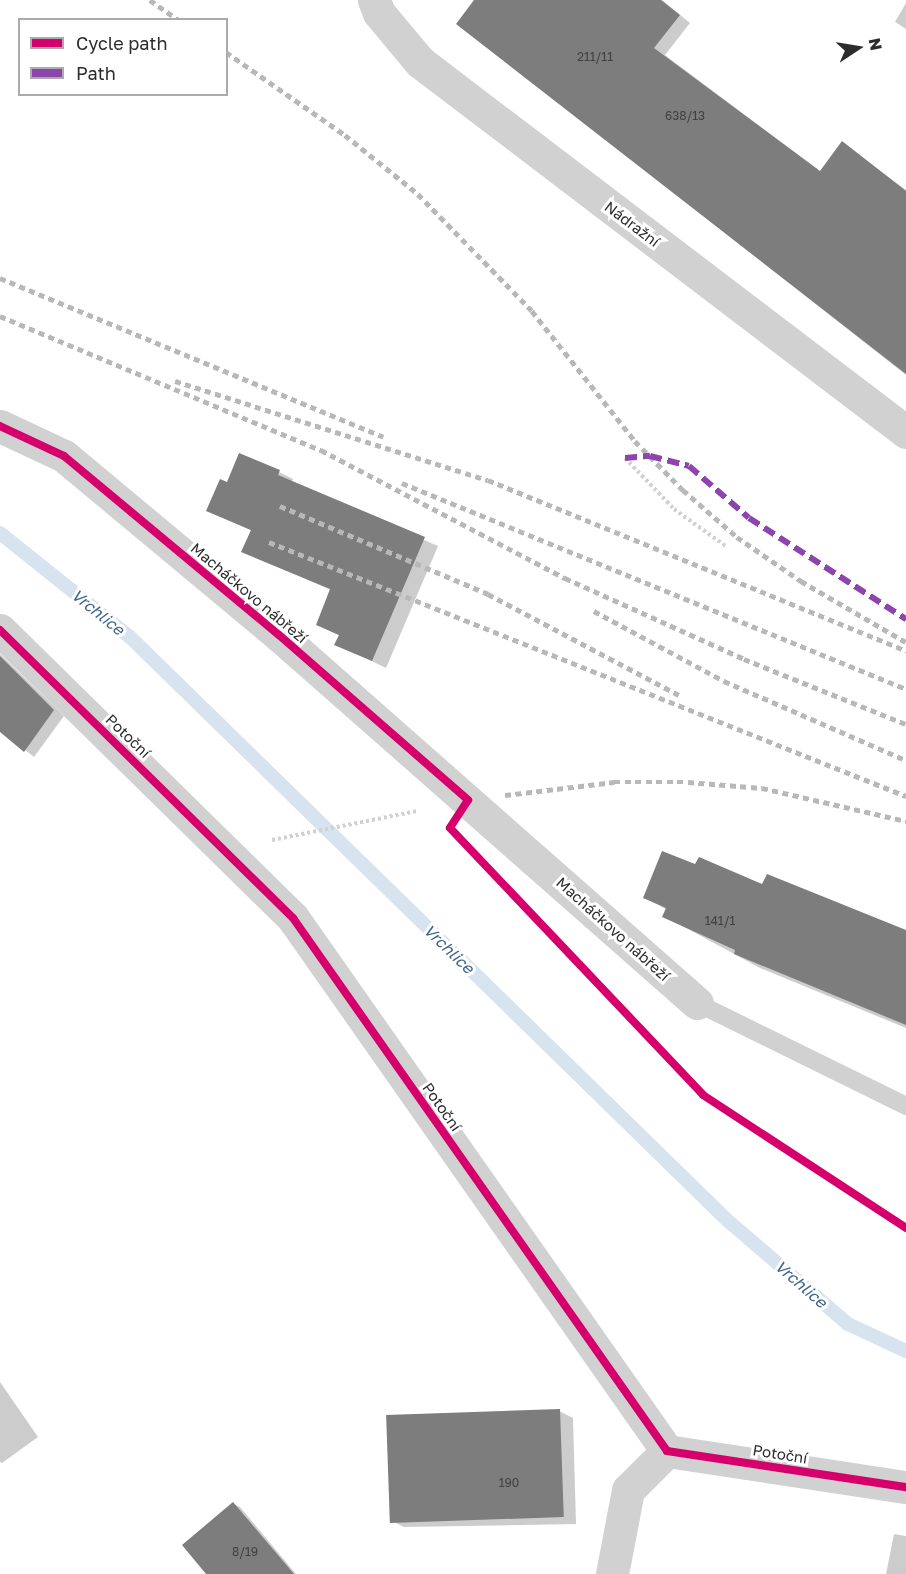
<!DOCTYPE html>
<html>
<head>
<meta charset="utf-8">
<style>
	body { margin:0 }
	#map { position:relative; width:906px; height:1574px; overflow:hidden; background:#fff; font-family:"Golos Text",sans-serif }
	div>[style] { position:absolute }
	.shadow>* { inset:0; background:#0003 }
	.stream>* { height:14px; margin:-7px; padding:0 7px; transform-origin:7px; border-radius:7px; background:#d7e4f0 }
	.building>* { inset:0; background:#7d7d7d; transform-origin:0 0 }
	.path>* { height:4px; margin-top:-2px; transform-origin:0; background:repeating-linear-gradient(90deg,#d1d1d1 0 3px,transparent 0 6px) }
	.service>* { height:18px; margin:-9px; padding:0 9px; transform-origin:9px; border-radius:9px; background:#d1d1d1 }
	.minor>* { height:33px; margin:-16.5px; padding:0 16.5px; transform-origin:16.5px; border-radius:16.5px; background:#d1d1d1 }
	.rail>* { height:4.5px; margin-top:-2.25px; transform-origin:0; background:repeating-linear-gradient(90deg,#b8b8b8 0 6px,transparent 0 10.5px) }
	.quiet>* { height:6px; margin-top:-3px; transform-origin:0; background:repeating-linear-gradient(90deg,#8e44ad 0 12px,transparent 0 18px) }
	.cycleway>* { height:8px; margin:-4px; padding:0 4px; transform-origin:4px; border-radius:4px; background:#d6006c }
	span { translate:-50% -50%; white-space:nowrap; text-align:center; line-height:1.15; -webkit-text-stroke:6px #fff; paint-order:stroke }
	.number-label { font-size:12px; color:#404040 }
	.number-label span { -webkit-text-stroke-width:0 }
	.street-label { font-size:15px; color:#2c2c2c }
	.water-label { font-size:16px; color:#3d658c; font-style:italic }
	.legend { position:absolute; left:18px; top:18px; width:210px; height:78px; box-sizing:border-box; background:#fff; border:2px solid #ababab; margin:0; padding:8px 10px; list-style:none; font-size:18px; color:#2c2c2c }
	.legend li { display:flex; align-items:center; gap:12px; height:30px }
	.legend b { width:30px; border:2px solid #ababab }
	.north { position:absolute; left:828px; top:18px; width:60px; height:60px; -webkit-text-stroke:4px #fff; paint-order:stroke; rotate:78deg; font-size:16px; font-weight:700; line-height:24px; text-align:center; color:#2c2c2c }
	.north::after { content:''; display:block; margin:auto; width:21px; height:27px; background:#2c2c2c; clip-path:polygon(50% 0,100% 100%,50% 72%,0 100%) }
</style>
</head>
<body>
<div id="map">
	<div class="shadow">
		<i style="clip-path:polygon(476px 0,662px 0,690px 23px,665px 55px,821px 172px,843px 143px,906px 190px,906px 375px,459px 24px)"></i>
		<i style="clip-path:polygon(906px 3px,906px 29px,895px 22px)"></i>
		<i style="clip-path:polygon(279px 472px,293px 479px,291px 483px,438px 546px,386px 668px,336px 644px,340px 636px,318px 625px,331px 590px,243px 551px,252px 531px,208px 511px,228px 484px)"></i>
		<i style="clip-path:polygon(0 654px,64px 716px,34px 757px,0 730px)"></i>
		<i style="clip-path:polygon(696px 866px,906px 931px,906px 1028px,760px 968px,664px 916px,667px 910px,645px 897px)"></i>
		<i style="clip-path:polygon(0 1382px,38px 1437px,2px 1463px,0 1462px)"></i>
		<i style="clip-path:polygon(559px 1411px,573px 1418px,576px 1524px,404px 1527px,390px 1520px)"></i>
		<i style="clip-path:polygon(233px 1504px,240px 1507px,296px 1574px,208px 1574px)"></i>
		<i style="clip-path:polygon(894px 1534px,906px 1536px,906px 1574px,886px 1574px)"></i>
	</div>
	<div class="stream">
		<i style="left:0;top:533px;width:166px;rotate:38.7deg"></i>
		<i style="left:130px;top:637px;width:834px;rotate:44.32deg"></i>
		<i style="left:727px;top:1220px;width:160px;rotate:40.7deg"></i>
		<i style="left:848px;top:1324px;width:64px;rotate:25deg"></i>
	</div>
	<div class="building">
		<i style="clip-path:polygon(474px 0,661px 0,680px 15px,654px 48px,820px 171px,842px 141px,906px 191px,906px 374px,456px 24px)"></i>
		<i style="clip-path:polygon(239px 453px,280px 470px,278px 475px,425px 537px,372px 661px,334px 645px,339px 635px,316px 625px,330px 589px,241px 552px,251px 530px,206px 511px,220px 479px,227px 482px)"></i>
		<i style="clip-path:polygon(0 656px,54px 710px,24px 752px,0 732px)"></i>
		<i style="clip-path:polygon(662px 851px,695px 864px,699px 857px,762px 884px,767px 874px,906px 930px,906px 1025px,734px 954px,735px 950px,662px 917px,666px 908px,643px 898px)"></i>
		<i style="left:560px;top:1409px;width:108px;height:174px;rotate:88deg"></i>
		<i style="clip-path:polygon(233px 1502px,294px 1574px,206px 1574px,182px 1545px)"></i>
	</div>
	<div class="path">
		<i style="left:625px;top:458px;width:71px;rotate:46.1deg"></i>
		<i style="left:674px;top:509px;width:65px;rotate:35.6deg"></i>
		<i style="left:272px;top:840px;width:148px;rotate:-11.3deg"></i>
	</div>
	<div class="service">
		<i style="left:697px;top:1003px;width:233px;rotate:26.2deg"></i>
	</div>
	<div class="minor">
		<i style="left:374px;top:0;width:14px;rotate:69deg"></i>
		<i style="left:379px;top:13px;width:64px;rotate:50.1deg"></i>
		<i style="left:420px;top:62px;width:611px;rotate:37.28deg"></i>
		<i style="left:0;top:426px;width:71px;rotate:25.1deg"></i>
		<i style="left:64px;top:456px;width:280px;rotate:39.8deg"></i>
		<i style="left:279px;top:635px;width:557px;rotate:41.36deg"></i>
		<i style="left:0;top:630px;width:411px;rotate:44.5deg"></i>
		<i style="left:293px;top:918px;width:651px;rotate:54.94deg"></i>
		<i style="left:667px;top:1451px;width:242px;rotate:8.6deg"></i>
		<i style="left:612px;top:1574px;width:86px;rotate:-79.2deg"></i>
		<i style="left:628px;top:1490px;width:55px;rotate:-45deg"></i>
	</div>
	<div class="rail">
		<i style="left:150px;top:0;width:35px;rotate:35deg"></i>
		<i style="left:226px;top:52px;width:145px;rotate:34.9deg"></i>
		<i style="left:345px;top:135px;width:94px;rotate:38.9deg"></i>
		<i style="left:418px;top:194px;width:163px;rotate:45.7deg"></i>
		<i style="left:532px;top:311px;width:166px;rotate:51.6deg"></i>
		<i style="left:635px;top:441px;width:69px;rotate:45.6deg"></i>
		<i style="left:683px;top:490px;width:72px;rotate:41deg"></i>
		<i style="left:737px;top:537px;width:78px;rotate:34.5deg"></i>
		<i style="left:801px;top:581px;width:121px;rotate:30.2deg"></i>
		<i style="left:0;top:278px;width:415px;rotate:22.5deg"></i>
		<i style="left:0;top:316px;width:348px;rotate:22.7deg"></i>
		<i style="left:321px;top:450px;width:276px;rotate:27.7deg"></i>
		<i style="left:565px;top:578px;width:196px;rotate:24.3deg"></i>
		<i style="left:744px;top:659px;width:175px;rotate:21.9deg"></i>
		<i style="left:175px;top:381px;width:328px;rotate:17.6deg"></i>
		<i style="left:488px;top:480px;width:452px;rotate:22.2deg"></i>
		<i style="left:402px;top:483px;width:544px;rotate:22.23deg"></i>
		<i style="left:280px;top:506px;width:226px;rotate:22.9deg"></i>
		<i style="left:488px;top:594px;width:216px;rotate:27.9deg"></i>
		<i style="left:269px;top:542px;width:686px;rotate:21.74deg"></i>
		<i style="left:594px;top:611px;width:148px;rotate:28.3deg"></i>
		<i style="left:724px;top:681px;width:198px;rotate:23.5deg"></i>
		<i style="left:505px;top:795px;width:110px;rotate:-6.8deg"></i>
		<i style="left:614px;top:782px;width:74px"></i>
		<i style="left:688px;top:782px;width:74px;rotate:4.6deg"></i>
		<i style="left:762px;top:788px;width:148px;rotate:12.9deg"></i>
	</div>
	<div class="quiet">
		<i style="left:625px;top:458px;width:25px;rotate:-5deg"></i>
		<i style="left:650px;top:456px;width:40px;rotate:14.4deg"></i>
		<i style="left:689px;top:466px;width:79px;rotate:40.9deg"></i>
		<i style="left:749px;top:518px;width:187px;rotate:32.8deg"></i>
	</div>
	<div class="cycleway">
		<i style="left:0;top:426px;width:71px;rotate:25.1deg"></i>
		<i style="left:64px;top:456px;width:280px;rotate:39.8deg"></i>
		<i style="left:279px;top:635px;width:251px;rotate:41.1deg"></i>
		<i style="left:468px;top:800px;width:33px;rotate:123deg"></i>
		<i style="left:450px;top:828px;width:368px;rotate:46.5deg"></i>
		<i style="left:703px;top:1095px;width:243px;rotate:33.2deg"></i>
		<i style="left:0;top:630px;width:411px;rotate:44.5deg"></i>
		<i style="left:293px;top:918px;width:651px;rotate:54.94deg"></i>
		<i style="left:667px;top:1451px;width:242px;rotate:8.6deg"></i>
	</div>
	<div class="number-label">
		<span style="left:595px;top:57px">211/11</span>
		<span style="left:685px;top:116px">638/13</span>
		<span style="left:720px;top:921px">141/1</span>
		<span style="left:509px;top:1483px">190</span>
		<span style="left:245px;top:1552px">8/19</span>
	</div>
	<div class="street-label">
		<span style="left:632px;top:224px;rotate:37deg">Nádražní</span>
		<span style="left:249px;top:593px;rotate:40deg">Macháčkovo nábřeží</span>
		<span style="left:128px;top:736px;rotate:44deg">Potoční</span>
		<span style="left:613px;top:929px;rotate:42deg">Macháčkovo nábřeží</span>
		<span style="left:442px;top:1107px;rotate:55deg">Potoční</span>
		<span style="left:780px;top:1454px;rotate:9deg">Potoční</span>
	</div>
	<div class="water-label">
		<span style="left:98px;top:612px;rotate:39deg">Vrchlice</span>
		<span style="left:449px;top:949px;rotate:44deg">Vrchlice</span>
		<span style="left:801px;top:1284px;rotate:41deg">Vrchlice</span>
	</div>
	<ul class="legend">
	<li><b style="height:8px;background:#d6006c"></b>Cycle path</li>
	<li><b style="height:8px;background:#8e44ad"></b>Path</li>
	</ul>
	<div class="north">N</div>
</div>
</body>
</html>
